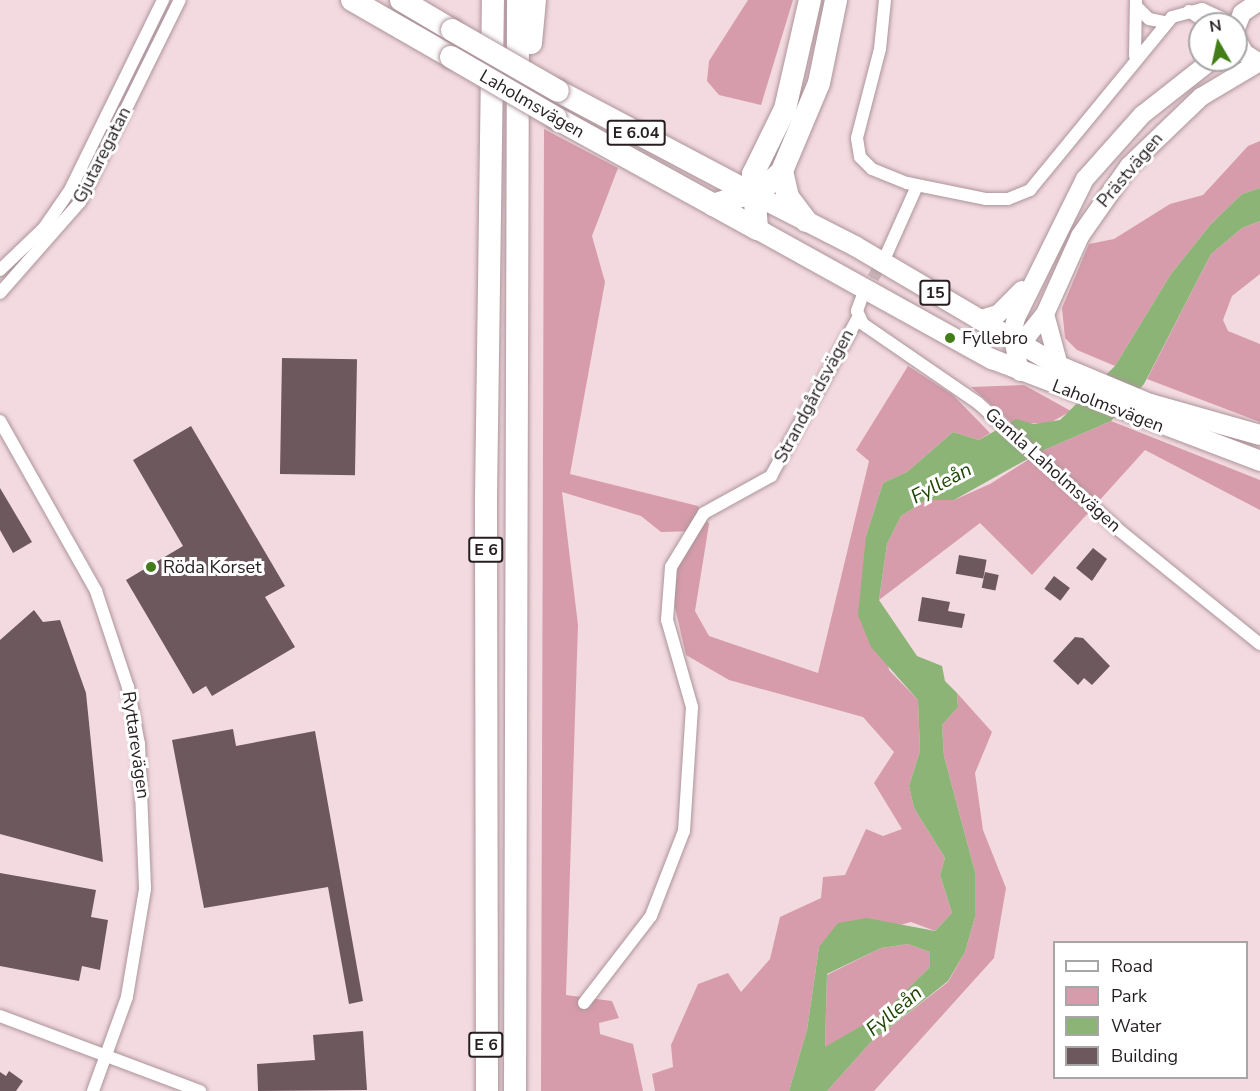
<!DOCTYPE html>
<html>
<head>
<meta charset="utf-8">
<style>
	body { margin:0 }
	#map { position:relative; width:1260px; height:1091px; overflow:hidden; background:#f3dae0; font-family:"Nunito Sans",sans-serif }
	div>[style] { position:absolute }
	.green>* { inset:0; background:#d69cab }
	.water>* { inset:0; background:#8cb477 }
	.building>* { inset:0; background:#6d585d; transform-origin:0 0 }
	.street-tunnel>* { height:12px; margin-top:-6px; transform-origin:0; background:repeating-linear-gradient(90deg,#cab4ba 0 12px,transparent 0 18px) }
	.roads { filter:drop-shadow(0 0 2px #ac949a) drop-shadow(0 0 2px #ac949a) }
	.street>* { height:12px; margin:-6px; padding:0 6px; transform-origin:6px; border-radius:6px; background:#fff }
	.secondary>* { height:18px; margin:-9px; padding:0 9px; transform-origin:9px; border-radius:9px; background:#fff }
	.primary>* { height:20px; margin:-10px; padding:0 10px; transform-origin:10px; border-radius:10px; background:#fff }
	.highway>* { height:22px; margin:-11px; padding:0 11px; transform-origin:11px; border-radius:11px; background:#fff }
	.bridges { filter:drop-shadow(0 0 2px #ac949a) drop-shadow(0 0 2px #ac949a) }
	.highway-bridge>* { height:22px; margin:-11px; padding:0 11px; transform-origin:11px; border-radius:11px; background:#fff }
	.dots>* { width:16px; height:16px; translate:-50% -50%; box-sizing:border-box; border:3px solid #fff; border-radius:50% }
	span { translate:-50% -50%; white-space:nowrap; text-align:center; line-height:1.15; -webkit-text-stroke:6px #fff; paint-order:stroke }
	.shield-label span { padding:2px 4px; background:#fff; border:2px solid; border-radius:4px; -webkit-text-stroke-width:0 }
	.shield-label { font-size:16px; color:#261e20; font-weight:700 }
	.street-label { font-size:18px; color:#261e20 }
	.poi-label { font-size:18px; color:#261e20 }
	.left { translate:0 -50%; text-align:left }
	.water-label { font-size:20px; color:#1f4502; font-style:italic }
	.legend { position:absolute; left:1053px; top:941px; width:195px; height:138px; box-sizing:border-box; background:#fff; border:2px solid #a8a5a6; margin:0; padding:8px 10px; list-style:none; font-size:18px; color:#261e20 }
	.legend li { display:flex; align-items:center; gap:12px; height:30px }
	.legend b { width:30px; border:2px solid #a8a5a6 }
	.north { position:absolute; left:1188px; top:12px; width:60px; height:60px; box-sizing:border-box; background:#fff; border:2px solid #a8a5a6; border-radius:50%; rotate:351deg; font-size:16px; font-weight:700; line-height:24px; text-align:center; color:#261e20 }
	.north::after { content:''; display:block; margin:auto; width:21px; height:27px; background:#427d17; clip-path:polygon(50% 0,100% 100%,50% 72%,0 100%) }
</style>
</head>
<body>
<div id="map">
	<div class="green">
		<i style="clip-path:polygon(748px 0,793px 0,761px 105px,719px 95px,707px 81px,709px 61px)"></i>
		<i style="clip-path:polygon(544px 129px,618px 168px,592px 236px,605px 282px,570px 474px,698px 506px,709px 524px,695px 611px,709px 636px,818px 673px,869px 461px,856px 450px,908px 366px,953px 395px,990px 433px,979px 440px,953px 432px,907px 472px,883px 483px,866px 536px,889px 670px,918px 700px,920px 751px,909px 786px,914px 808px,945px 858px,940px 875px,952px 913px,935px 931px,911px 922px,819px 947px,807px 1030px,789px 1091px,655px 1091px,652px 1074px,673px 1067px,671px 1045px,698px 984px,728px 973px,741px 992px,770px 959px,780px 917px,821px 898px,823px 877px,845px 875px,866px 829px,883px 836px,902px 829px,874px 783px,894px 752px,863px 717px,729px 680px,686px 655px,672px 594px,677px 565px,697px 531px,661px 532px,641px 516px,562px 492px,578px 625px,566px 995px,612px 1001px,619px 1018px,599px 1023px,600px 1034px,633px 1044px,643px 1091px,541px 1091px)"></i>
		<i style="clip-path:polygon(1260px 141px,1260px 188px,1242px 194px,1211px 224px,1171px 274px,1115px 366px,1077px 350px,1065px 338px,1062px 308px,1089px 244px,1114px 239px,1170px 204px,1203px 195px,1248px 146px)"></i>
		<i style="clip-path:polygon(1260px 221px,1260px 274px,1232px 296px,1223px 320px,1228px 331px,1260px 344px,1260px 422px,1147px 379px,1211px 254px,1242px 228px)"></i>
		<i style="clip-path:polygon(1024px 385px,1071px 411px,1048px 424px,1011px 422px,971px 387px)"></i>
		<i style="clip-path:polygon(1111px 421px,1260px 480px,1260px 510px,1145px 450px,1032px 575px,980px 523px,879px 600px,887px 544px,901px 516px,926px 500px,954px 500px,990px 484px,1042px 451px)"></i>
		<i style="clip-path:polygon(957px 693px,992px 732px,975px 773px,983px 830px,1006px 888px,994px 958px,874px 1091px,827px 1091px,870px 1043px,948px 982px,965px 952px,975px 917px,975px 872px,944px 756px,942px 725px,958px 707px)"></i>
		<i style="clip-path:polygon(908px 944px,930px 952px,930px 967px,882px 1014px,825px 1048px,827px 975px,881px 948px)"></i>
	</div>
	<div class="water">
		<i style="clip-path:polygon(evenodd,1260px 188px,1260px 221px,1242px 228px,1211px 254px,1144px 384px,1111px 421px,1042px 451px,954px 500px,926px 500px,901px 516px,887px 544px,879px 600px,917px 656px,942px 666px,945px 681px,957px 693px,958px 707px,942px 725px,944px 756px,975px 872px,975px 917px,965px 952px,948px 981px,870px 1043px,827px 1091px,789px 1091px,807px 1030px,819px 947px,838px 923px,867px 918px,935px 931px,952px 913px,940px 875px,945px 858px,914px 808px,909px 786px,920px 751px,918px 700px,871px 647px,858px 615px,866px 536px,883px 483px,907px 472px,953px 432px,979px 440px,1016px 419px,1034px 424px,1060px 420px,1115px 366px,1171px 274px,1211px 224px,1242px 194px,1260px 188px,908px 944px,930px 952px,930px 967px,882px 1014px,825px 1047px,827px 974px,881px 948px,908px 944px)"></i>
	</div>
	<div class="building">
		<i style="left:282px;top:358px;width:75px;height:116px;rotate:1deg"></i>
		<i style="clip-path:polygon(191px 426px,285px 586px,265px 597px,295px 647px,212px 696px,206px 686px,193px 694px,126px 580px,183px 546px,133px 460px)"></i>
		<i style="clip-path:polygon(0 488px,32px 542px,13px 553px,0 530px)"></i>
		<i style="clip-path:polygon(1093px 548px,1107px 559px,1092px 581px,1076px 568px)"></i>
		<i style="left:959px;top:555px;width:28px;height:19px;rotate:10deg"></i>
		<i style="left:985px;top:572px;width:14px;height:16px;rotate:12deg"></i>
		<i style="left:1054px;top:576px;width:20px;height:16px;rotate:37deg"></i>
		<i style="clip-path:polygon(922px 597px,950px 602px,948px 611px,965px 614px,962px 628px,918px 621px)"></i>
		<i style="clip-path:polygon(34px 610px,43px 622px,60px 620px,86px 693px,103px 862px,0 834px,0 640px)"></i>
		<i style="clip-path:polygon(1075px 637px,1083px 638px,1110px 666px,1092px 685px,1084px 678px,1078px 685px,1053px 661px)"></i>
		<i style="clip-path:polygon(233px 729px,236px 746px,315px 731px,363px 1001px,349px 1004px,328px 887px,204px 908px,172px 740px)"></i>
		<i style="clip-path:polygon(0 873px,96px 890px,91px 917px,108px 920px,100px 970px,82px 966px,79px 981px,0 966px)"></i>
		<i style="clip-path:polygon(363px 1031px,367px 1090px,258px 1091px,257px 1064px,315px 1060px,313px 1035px)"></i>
		<i style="clip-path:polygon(9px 1071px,23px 1081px,16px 1091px,0 1091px,0 1072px,6px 1076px)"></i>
	</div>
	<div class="street-tunnel">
		<i style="left:864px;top:294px;width:43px;rotate:-60.4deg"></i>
	</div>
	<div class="roads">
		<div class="street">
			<i style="left:885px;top:0;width:49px;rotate:95.8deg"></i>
			<i style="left:880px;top:49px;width:92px;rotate:104.5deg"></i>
			<i style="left:857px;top:138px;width:19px;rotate:81deg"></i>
			<i style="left:860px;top:157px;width:17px;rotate:45deg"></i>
			<i style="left:872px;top:169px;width:38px;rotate:22deg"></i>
			<i style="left:907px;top:183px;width:81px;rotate:11.4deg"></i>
			<i style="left:986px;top:199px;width:22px"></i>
			<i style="left:1008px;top:199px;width:24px;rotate:-22deg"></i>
			<i style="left:1030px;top:190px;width:224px;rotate:-50.6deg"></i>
			<i style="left:1172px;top:17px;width:31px;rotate:-15deg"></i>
			<i style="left:1202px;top:9px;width:35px;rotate:25deg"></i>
			<i style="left:1136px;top:6px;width:18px;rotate:45deg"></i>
			<i style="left:1149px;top:19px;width:16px;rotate:11deg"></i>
			<i style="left:1189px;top:11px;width:23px;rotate:34deg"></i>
			<i style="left:1135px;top:56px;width:56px;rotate:-89deg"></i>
			<i style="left:887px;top:253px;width:73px;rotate:-65.9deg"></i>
			<i style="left:0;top:270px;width:61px;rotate:-43.7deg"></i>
			<i style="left:44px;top:228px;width:46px;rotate:-55.6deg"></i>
			<i style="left:70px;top:190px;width:212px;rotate:-63.9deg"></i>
			<i style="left:0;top:293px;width:121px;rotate:-48.7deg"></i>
			<i style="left:80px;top:202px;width:225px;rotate:-63.7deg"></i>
			<i style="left:862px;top:297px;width:15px;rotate:110deg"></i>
			<i style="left:857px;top:311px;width:14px;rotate:65deg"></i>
			<i style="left:863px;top:324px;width:140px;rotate:34.5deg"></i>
			<i style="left:978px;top:403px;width:190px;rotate:42deg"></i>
			<i style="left:1119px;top:530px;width:181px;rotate:39deg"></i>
			<i style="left:0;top:421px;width:195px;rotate:60.5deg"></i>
			<i style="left:96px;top:591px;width:101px;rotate:71.6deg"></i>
			<i style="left:128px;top:687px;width:58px;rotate:79.1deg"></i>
			<i style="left:139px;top:744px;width:145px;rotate:87.6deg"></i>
			<i style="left:145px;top:889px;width:109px;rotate:99.5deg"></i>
			<i style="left:127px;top:997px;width:100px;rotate:109.9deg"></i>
			<i style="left:584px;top:1003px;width:110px;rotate:-52.4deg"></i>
			<i style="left:651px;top:916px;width:91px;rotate:-68.8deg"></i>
			<i style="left:684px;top:831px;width:124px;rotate:-86.3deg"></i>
			<i style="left:692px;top:707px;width:91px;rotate:-106deg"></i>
			<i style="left:667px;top:620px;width:53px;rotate:-85.7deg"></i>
			<i style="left:671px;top:567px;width:63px;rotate:-58.6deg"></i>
			<i style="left:704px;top:513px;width:77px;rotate:-28.9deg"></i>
			<i style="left:771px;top:476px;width:180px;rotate:-61.2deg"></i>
			<i style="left:0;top:1016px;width:214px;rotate:20.6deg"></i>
		</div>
		<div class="secondary">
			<i style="left:1236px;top:28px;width:16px;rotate:-68deg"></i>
			<i style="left:1242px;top:13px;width:22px;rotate:-34deg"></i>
			<i style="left:1236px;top:37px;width:18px;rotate:63deg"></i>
			<i style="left:1244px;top:53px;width:19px;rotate:32deg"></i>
			<i style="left:1045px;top:314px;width:54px;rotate:74.9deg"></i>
			<i style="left:978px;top:320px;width:21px;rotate:-17deg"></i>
			<i style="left:998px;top:314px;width:34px;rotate:-45deg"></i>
			<i style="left:1013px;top:342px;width:17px;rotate:-25deg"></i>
			<i style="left:1028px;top:335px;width:27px;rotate:-51deg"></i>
			<i style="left:1045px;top:314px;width:85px;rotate:-65.8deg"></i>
			<i style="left:1080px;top:236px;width:85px;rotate:-55deg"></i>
			<i style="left:1129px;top:166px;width:100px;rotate:-43.8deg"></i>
			<i style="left:1201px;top:97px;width:66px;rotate:-30.8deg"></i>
			<i style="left:1020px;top:372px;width:38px;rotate:-102deg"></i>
			<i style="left:1012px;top:335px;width:17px;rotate:-77deg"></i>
			<i style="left:1016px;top:318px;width:155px;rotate:-63.6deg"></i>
			<i style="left:1085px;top:179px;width:86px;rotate:-48.3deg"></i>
			<i style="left:1142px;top:115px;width:89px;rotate:-38.2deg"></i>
		</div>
		<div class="primary">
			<i style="left:751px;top:193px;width:117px;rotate:27deg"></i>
			<i style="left:855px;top:246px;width:237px;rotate:30.5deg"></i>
			<i style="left:1059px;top:366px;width:99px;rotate:22.7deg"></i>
			<i style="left:1150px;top:404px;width:114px;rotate:15.7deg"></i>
			<i style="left:757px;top:229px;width:269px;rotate:29deg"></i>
			<i style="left:992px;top:359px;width:287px;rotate:20.8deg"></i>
		</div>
		<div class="highway">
			<i style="left:352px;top:0;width:114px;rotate:29.9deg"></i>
			<i style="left:401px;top:0;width:59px;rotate:30.5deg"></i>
			<i style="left:531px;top:43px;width:43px;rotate:-84.7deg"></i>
			<i style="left:558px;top:91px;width:218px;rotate:27.9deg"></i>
			<i style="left:556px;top:118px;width:230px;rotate:28.9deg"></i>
			<i style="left:782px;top:171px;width:27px;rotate:77deg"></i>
			<i style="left:788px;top:197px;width:30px;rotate:53deg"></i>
			<i style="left:713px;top:205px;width:52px;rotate:-17.7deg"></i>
			<i style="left:763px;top:189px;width:26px;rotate:-43deg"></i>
			<i style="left:782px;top:171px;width:95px;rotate:-67.2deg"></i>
			<i style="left:819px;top:83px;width:85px;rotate:-78.4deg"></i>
			<i style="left:757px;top:229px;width:55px;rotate:-94.2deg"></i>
			<i style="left:753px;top:174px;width:72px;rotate:-63.8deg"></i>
			<i style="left:785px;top:109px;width:112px;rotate:-77.1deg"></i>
			<i style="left:487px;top:1091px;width:593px;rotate:-90.1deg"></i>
			<i style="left:486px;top:498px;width:498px;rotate:-89.2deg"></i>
			<i style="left:515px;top:1091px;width:1091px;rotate:-89.84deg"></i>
		</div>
	</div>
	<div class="bridges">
		<div class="highway-bridge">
			<i style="left:452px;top:30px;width:122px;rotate:29.9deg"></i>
			<i style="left:451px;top:57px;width:121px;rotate:30.2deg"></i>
		</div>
	</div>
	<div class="dots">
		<i style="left:950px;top:338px;background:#427d17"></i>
		<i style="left:151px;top:567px;background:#427d17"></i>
	</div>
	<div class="shield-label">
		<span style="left:636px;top:133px">E 6.04</span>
		<span style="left:935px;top:293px">15</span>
		<span style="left:486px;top:550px">E 6</span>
		<span style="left:486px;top:1045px">E 6</span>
	</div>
	<div class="street-label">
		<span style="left:532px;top:104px;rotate:30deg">Laholmsvägen</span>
		<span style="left:102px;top:155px;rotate:-63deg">Gjutaregatan</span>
		<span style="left:1130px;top:170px;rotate:-50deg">Prästvägen</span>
		<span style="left:814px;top:396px;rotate:-62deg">Strandgårdsvägen</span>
		<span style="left:1108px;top:406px;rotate:21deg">Laholmsvägen</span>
		<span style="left:1053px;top:470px;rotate:42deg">Gamla Laholmsvägen</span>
		<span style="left:136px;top:745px;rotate:82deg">Ryttarevägen</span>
	</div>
	<div class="poi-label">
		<span class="left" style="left:962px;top:338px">Fyllebro</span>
		<span class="left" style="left:163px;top:567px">Röda Korset</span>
	</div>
	<div class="water-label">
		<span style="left:941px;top:483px;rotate:-28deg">Fylleån</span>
		<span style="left:894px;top:1011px;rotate:-40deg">Fylleån</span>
	</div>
	<ul class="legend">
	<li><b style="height:8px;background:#fff"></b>Road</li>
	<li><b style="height:16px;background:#d69cab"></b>Park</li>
	<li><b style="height:16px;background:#8cb477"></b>Water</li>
	<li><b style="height:16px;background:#6d585d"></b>Building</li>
	</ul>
	<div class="north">N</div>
</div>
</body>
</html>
